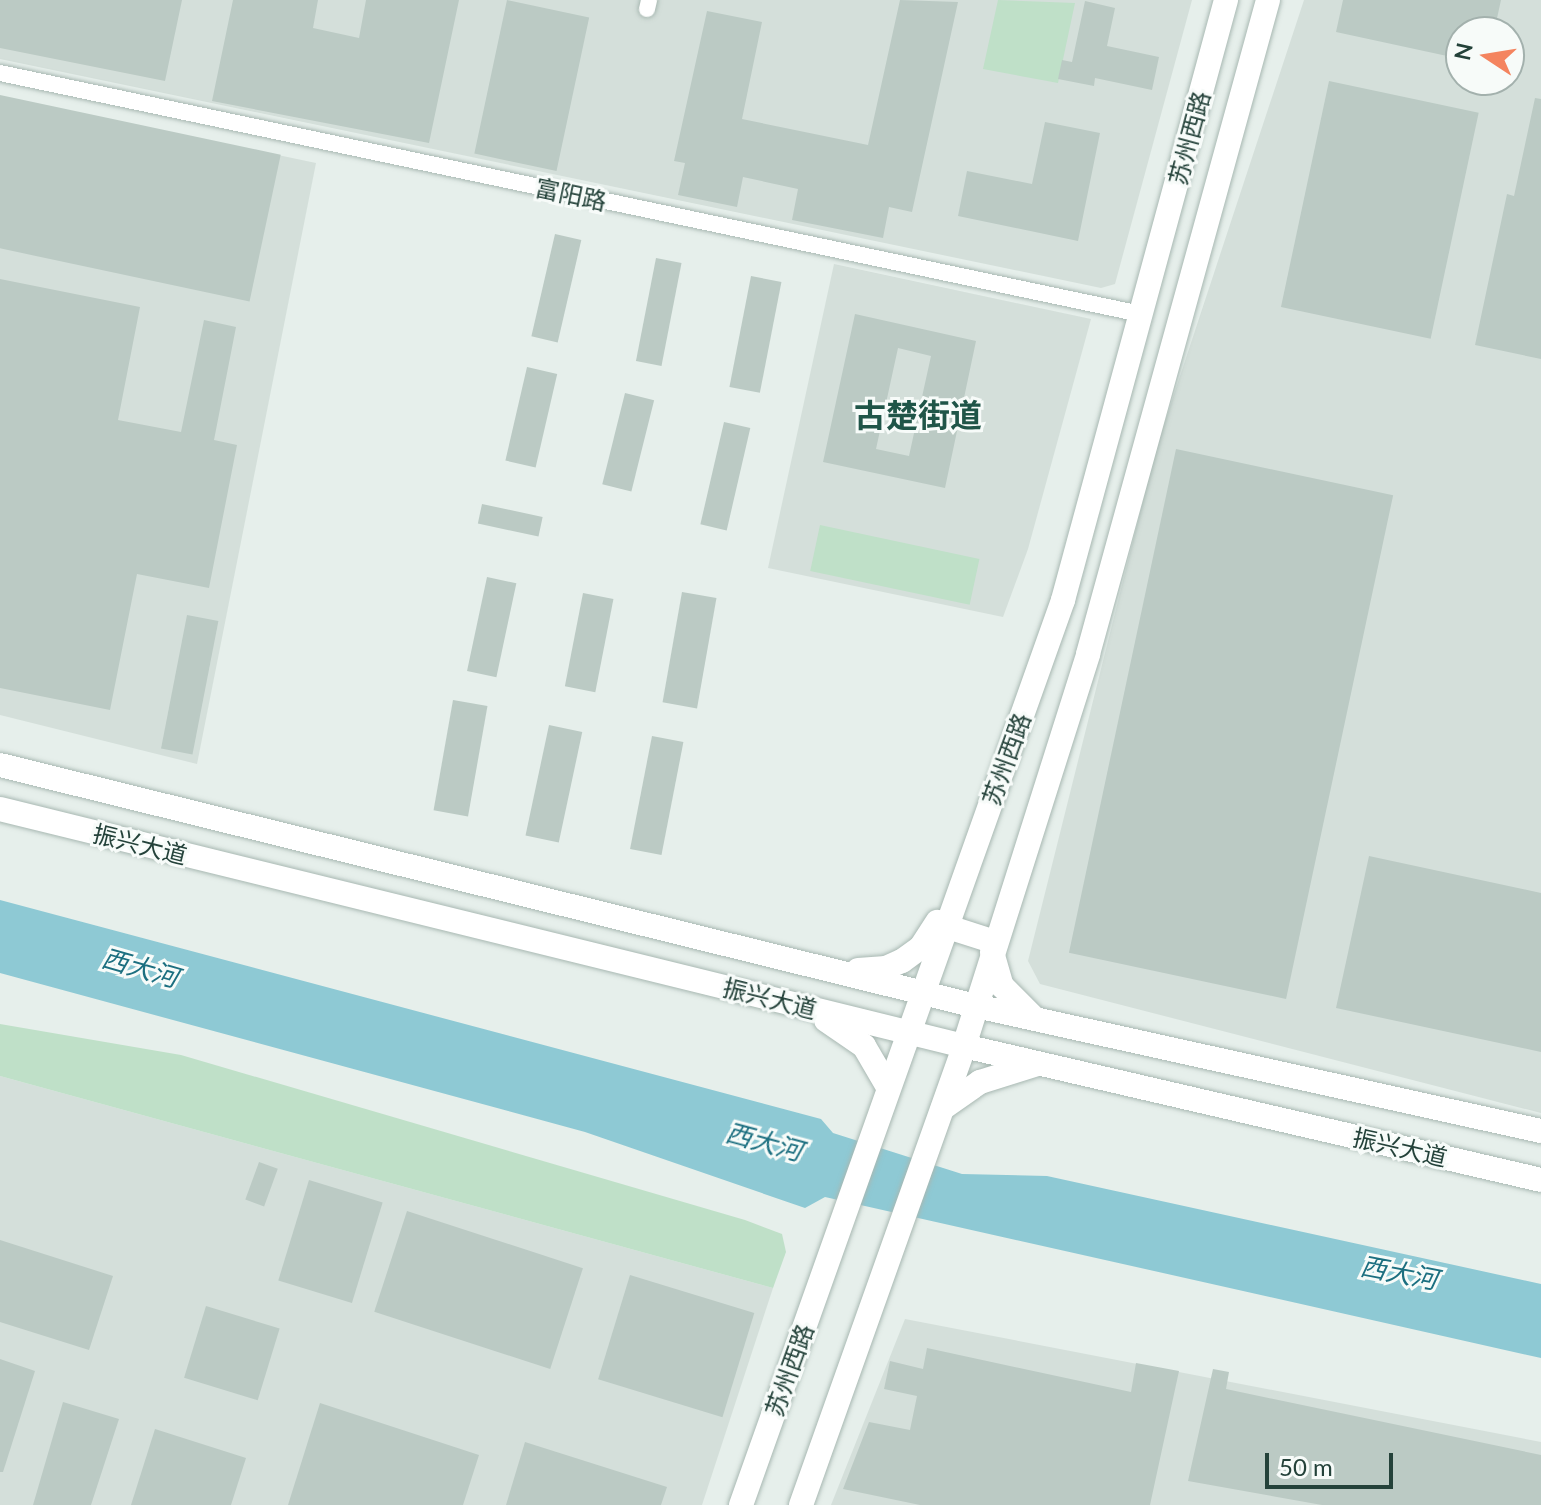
<!DOCTYPE html>
<html>
<head>
<meta charset="utf-8">
<style>
	body { margin:0 }
	#map { position:relative; width:1541px; height:1505px; overflow:hidden; background:#e6efeb; font-family:Lato,"Noto Sans SC",sans-serif }
	div>[style] { position:absolute }
	.built>* { inset:0; background:#d4dfda }
	.green>* { inset:0; background:#bfe0c8; transform-origin:0 0 }
	.water>* { inset:0; background:#8ec9d4 }
	.building>* { inset:0; background:#bbcac4; transform-origin:0 0 }
	.roads { filter:drop-shadow(0 0 2px #a8b8b2) drop-shadow(0 0 2px #a8b8b2) }
	.street>* { height:16px; margin:-8px; padding:0 8px; transform-origin:8px; border-radius:8px; background:#fff }
	.secondary>* { height:24px; margin:-12px; padding:0 12px; transform-origin:12px; border-radius:12px; background:#fff }
	span { translate:-50% -50%; white-space:nowrap; text-align:center; line-height:1.15; -webkit-text-stroke:6px #f7fbf9; paint-order:stroke }
	.street-label { font-size:24px; color:#24423a }
	.water-label { font-size:26px; color:#1c6f80; font-style:italic }
	.district-label { font-size:32px; color:#1f5548; font-weight:700 }
	.north { position:absolute; left:1445px; top:16px; width:80px; height:80px; box-sizing:border-box; background:#f7fbf9; border:2px solid #a3b1ad; border-radius:50%; rotate:282deg; font-size:22px; font-weight:700; line-height:32px; text-align:center; color:#24423a }
	.north::after { content:''; display:block; margin:auto; width:28px; height:36px; background:#f4845f; clip-path:polygon(50% 0,100% 100%,50% 72%,0 100%) }
	.scale { position:absolute; left:1265px; top:1453px; width:128px; height:36px; box-sizing:border-box; border:4px solid #24423a; border-top:0; padding-left:10px; font-size:24px; line-height:28px; white-space:nowrap; color:#24423a; -webkit-text-stroke:6px #f7fbf9; paint-order:stroke }
</style>
</head>
<body>
<div id="map">
	<div class="built">
		<i style="clip-path:polygon(0 0,1192px 0,1115px 284px,1101px 288px,0 59px)"></i>
		<i style="clip-path:polygon(evenodd,1304px 0,1541px 0,1541px 1113px,1040px 984px,1028px 961px,1156px 449px,1304px 0,1461px 32px,1509px 32px,1509px 80px,1461px 80px,1461px 32px)"></i>
		<i style="clip-path:polygon(0 97px,316px 163px,197px 764px,0 715px)"></i>
		<i style="clip-path:polygon(834px 264px,1091px 319px,1028px 549px,1003px 617px,768px 568px)"></i>
		<i style="clip-path:polygon(0 1076px,773px 1288px,702px 1505px,0 1505px)"></i>
		<i style="clip-path:polygon(905px 1319px,1541px 1442px,1541px 1505px,831px 1505px)"></i>
	</div>
	<div class="green">
		<i style="clip-path:polygon(998px 0,1075px 3px,1058px 83px,983px 69px)"></i>
		<i style="left:820px;top:525px;width:163px;height:47px;rotate:12deg"></i>
		<i style="clip-path:polygon(0 1024px,181px 1055px,745px 1220px,782px 1234px,786px 1252px,773px 1288px,0 1076px)"></i>
	</div>
	<div class="water">
		<i style="clip-path:polygon(0 900px,821px 1119px,833px 1133px,962px 1174px,1047px 1176px,1541px 1284px,1541px 1358px,825px 1197px,805px 1208px,585px 1132px,0 973px)"></i>
	</div>
	<div class="building">
		<i style="clip-path:polygon(0 0,182px 0,165px 81px,0 48px)"></i>
		<i style="clip-path:polygon(233px 0,318px 0,313px 28px,359px 38px,366px 0,459px 0,429px 143px,212px 101px)"></i>
		<i style="left:507px;top:0;width:84px;height:157px;rotate:12deg"></i>
		<i style="clip-path:polygon(900px 0,958px 2px,912px 212px,889px 207px,883px 238px,792px 220px,798px 189px,743px 177px,737px 207px,678px 195px,685px 163px,674px 161px,707px 11px,762px 22px,742px 119px,868px 145px)"></i>
		<i style="clip-path:polygon(1343px 0,1501px 0,1494px 32px,1461px 32px,1461px 59px,1336px 32px)"></i>
		<i style="clip-path:polygon(1085px 1px,1115px 8px,1107px 46px,1159px 57px,1152px 90px,1095px 78px,1094px 86px,1058px 79px,1062px 60px,1072px 62px)"></i>
		<i style="left:1329px;top:81px;width:153px;height:231px;rotate:12deg"></i>
		<i style="left:0;top:95px;width:287px;height:150px;rotate:12deg"></i>
		<i style="clip-path:polygon(1535px 98px,1541px 99px,1541px 359px,1475px 345px,1507px 194px,1514px 196px)"></i>
		<i style="clip-path:polygon(1045px 122px,1100px 133px,1078px 241px,958px 216px,967px 171px,1032px 184px)"></i>
		<i style="left:555px;top:234px;width:27px;height:105px;rotate:13deg"></i>
		<i style="left:656px;top:258px;width:26px;height:105px;rotate:11deg"></i>
		<i style="left:751px;top:276px;width:31px;height:113px;rotate:11deg"></i>
		<i style="clip-path:polygon(0 279px,140px 307px,118px 420px,181px 432px,204px 320px,236px 327px,214px 440px,237px 445px,209px 588px,137px 574px,110px 710px,0 688px)"></i>
		<i style="clip-path:polygon(evenodd,855px 314px,976px 341px,945px 488px,823px 462px,855px 314px,898px 348px,931px 356px,909px 456px,876px 449px,898px 348px)"></i>
		<i style="left:527px;top:367px;width:31px;height:96px;rotate:13deg"></i>
		<i style="left:625px;top:393px;width:30px;height:94px;rotate:14deg"></i>
		<i style="left:724px;top:422px;width:27px;height:105px;rotate:13deg"></i>
		<i style="left:1176px;top:449px;width:222px;height:515px;rotate:12deg"></i>
		<i style="left:482px;top:504px;width:62px;height:20px;rotate:12deg"></i>
		<i style="left:487px;top:577px;width:30px;height:96px;rotate:12deg"></i>
		<i style="left:682px;top:592px;width:35px;height:112px;rotate:10deg"></i>
		<i style="left:583px;top:593px;width:31px;height:95px;rotate:11deg"></i>
		<i style="left:187px;top:615px;width:32px;height:136px;rotate:11deg"></i>
		<i style="left:453px;top:700px;width:35px;height:112px;rotate:10deg"></i>
		<i style="left:549px;top:725px;width:34px;height:113px;rotate:12deg"></i>
		<i style="left:652px;top:736px;width:32px;height:115px;rotate:11deg"></i>
		<i style="clip-path:polygon(1369px 856px,1541px 893px,1541px 1052px,1336px 1008px)"></i>
		<i style="left:259px;top:1162px;width:20px;height:40px;rotate:20deg"></i>
		<i style="left:309px;top:1180px;width:77px;height:105px;rotate:17deg"></i>
		<i style="left:407px;top:1211px;width:185px;height:106px;rotate:18deg"></i>
		<i style="clip-path:polygon(0 1240px,113px 1276px,89px 1350px,0 1322px)"></i>
		<i style="left:630px;top:1275px;width:130px;height:109px;rotate:17deg"></i>
		<i style="left:206px;top:1306px;width:77px;height:75px;rotate:17deg"></i>
		<i style="clip-path:polygon(927px 1348px,1131px 1392px,1136px 1363px,1179px 1371px,1150px 1505px,920px 1505px,843px 1489px,869px 1422px,910px 1430px,917px 1396px,884px 1389px,890px 1361px,923px 1369px)"></i>
		<i style="clip-path:polygon(0 1359px,35px 1371px,3px 1472px,0 1472px)"></i>
		<i style="clip-path:polygon(1213px 1369px,1229px 1372px,1226px 1389px,1541px 1455px,1541px 1505px,1322px 1505px,1188px 1481px)"></i>
		<i style="clip-path:polygon(63px 1402px,119px 1419px,91px 1505px,33px 1505px)"></i>
		<i style="clip-path:polygon(320px 1403px,479px 1455px,463px 1505px,288px 1505px)"></i>
		<i style="clip-path:polygon(155px 1429px,246px 1458px,231px 1505px,131px 1505px)"></i>
		<i style="clip-path:polygon(525px 1442px,667px 1487px,661px 1505px,506px 1505px)"></i>
	</div>
	<div class="roads">
		<div class="street">
			<i style="left:647px;top:9px;width:9px;rotate:-77deg"></i>
			<i style="left:0;top:73px;width:1166px;rotate:11.93deg"></i>
		</div>
		<div class="secondary">
			<i style="left:0;top:765px;width:1005px;rotate:13.87deg"></i>
			<i style="left:976px;top:1006px;width:579px;rotate:12.48deg"></i>
			<i style="left:0;top:809px;width:993px;rotate:13.81deg"></i>
			<i style="left:964px;top:1046px;width:592px;rotate:13.07deg"></i>
			<i style="left:945px;top:926px;width:52px;rotate:17.7deg"></i>
			<i style="left:992px;top:952px;width:35px;rotate:74deg"></i>
			<i style="left:1002px;top:986px;width:42px;rotate:45deg"></i>
			<i style="left:858px;top:970px;width:28px;rotate:-4deg"></i>
			<i style="left:886px;top:968px;width:17px;rotate:-24deg"></i>
			<i style="left:902px;top:961px;width:24px;rotate:-36deg"></i>
			<i style="left:921px;top:947px;width:30px;rotate:-57deg"></i>
			<i style="left:826px;top:1020px;width:46px;rotate:34.4deg"></i>
			<i style="left:864px;top:1046px;width:48px;rotate:59.7deg"></i>
			<i style="left:943px;top:1108px;width:45px;rotate:-35.1deg"></i>
			<i style="left:980px;top:1082px;width:60px;rotate:-17.5deg"></i>
			<i style="left:741px;top:1505px;width:961px;rotate:-70.41deg"></i>
			<i style="left:1063px;top:600px;width:622px;rotate:-74.8deg"></i>
			<i style="left:801px;top:1505px;width:487px;rotate:-70.4deg"></i>
			<i style="left:964px;top:1046px;width:411px;rotate:-72.4deg"></i>
			<i style="left:1088px;top:654px;width:678px;rotate:-74.61deg"></i>
		</div>
	</div>
	<div class="street-label">
		<span style="left:1189px;top:138px;rotate:-75deg">苏州西路</span>
		<span style="left:571px;top:194px;rotate:12deg">富阳路</span>
		<span style="left:1006px;top:759px;rotate:-70deg">苏州西路</span>
		<span style="left:140px;top:844px;rotate:14deg">振兴大道</span>
		<span style="left:770px;top:998px;rotate:14deg">振兴大道</span>
		<span style="left:1400px;top:1147px;rotate:13deg">振兴大道</span>
		<span style="left:789px;top:1370px;rotate:-70deg">苏州西路</span>
	</div>
	<div class="water-label">
		<span style="left:140px;top:968px;rotate:16deg">西大河</span>
		<span style="left:764px;top:1142px;rotate:15deg">西大河</span>
		<span style="left:1399px;top:1273px;rotate:11deg">西大河</span>
	</div>
	<div class="district-label">
		<span style="left:918px;top:415px">古楚街道</span>
	</div>
	<div class="north">N</div>
	<div class="scale">50 m</div>
</div>
</body>
</html>
